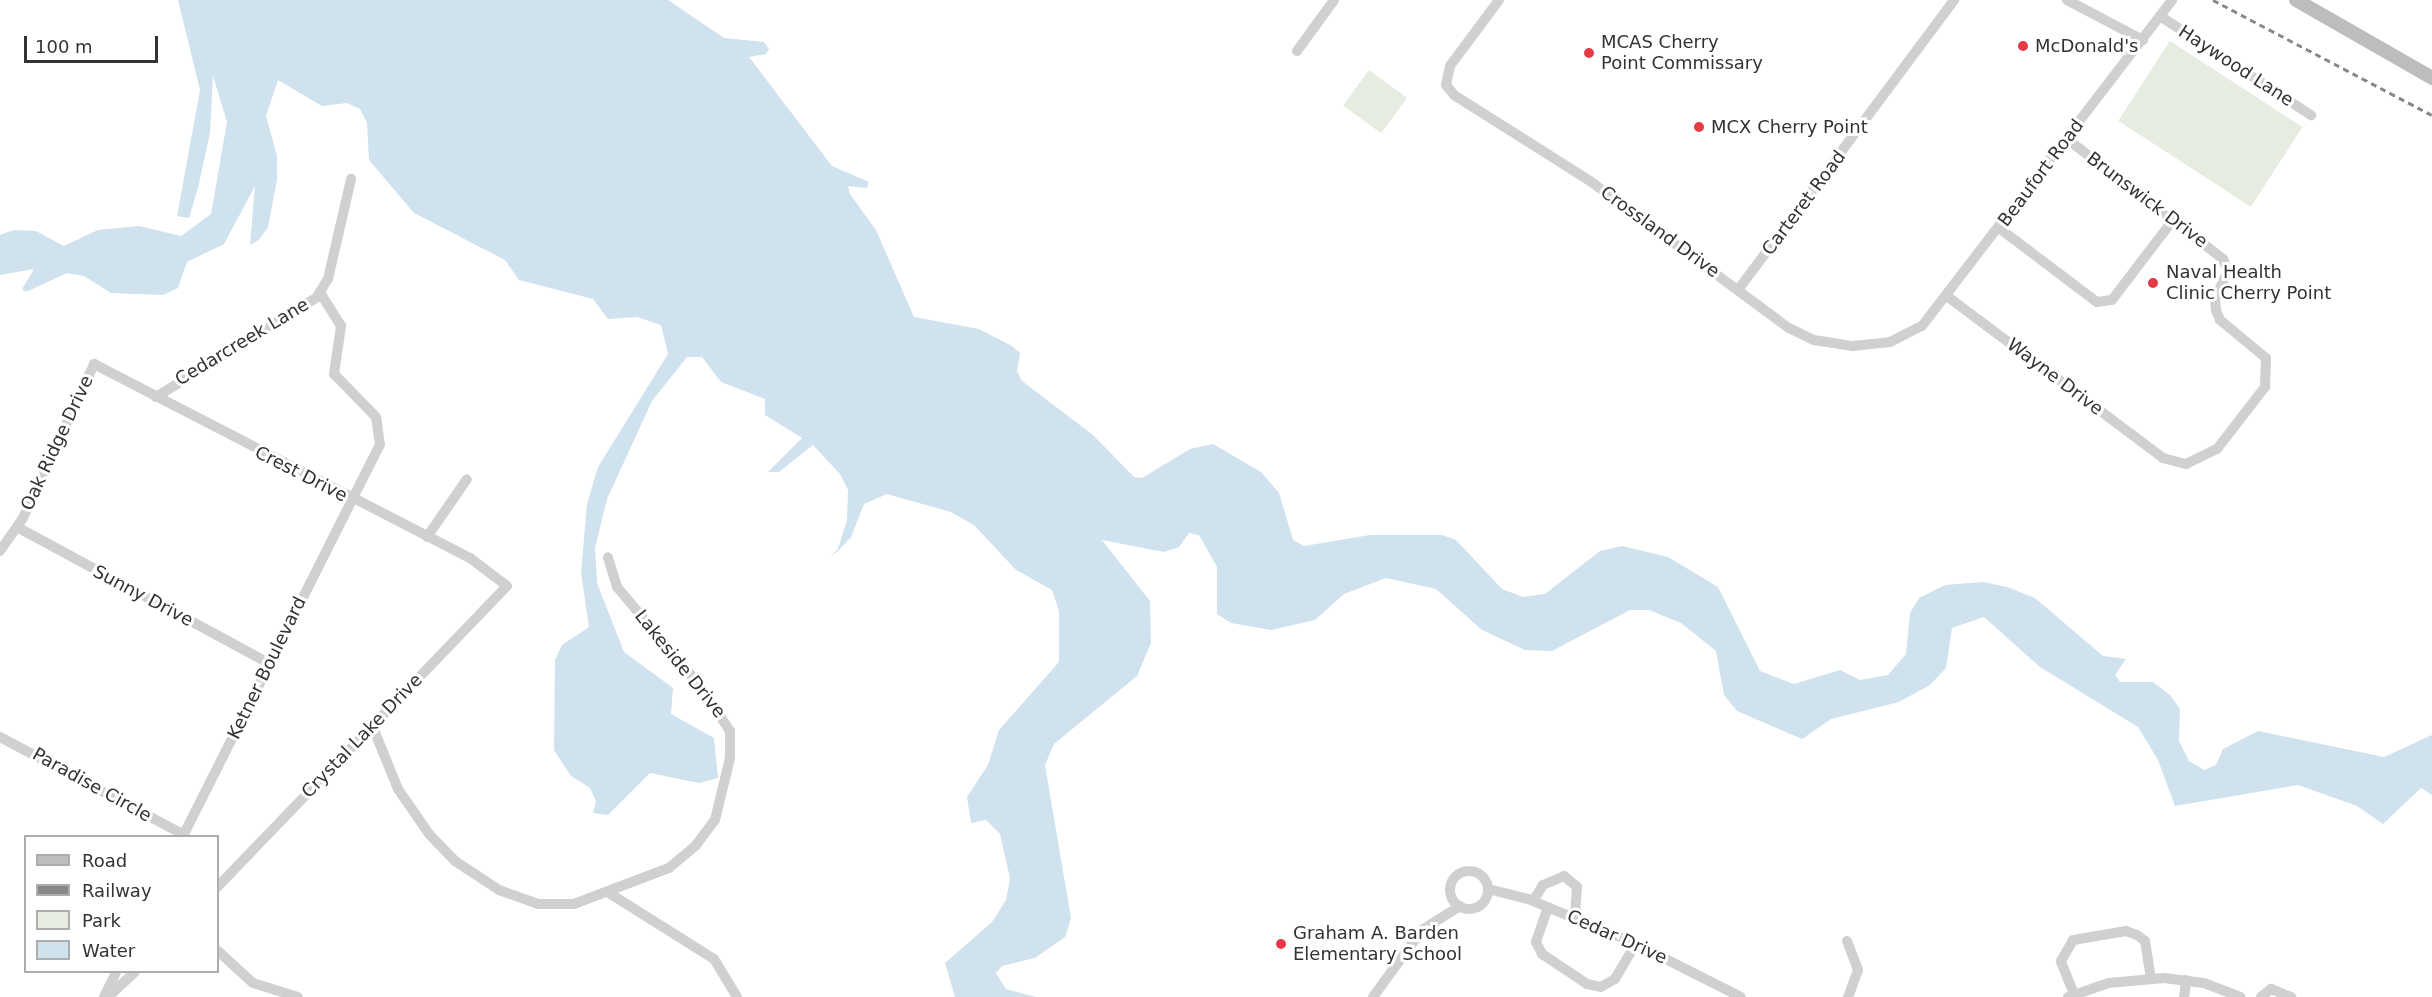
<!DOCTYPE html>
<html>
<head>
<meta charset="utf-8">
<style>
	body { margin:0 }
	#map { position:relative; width:2432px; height:997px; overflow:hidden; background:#fff; font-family:"DejaVu Sans",sans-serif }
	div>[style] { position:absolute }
	.green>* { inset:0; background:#e6ecdf; transform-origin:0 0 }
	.water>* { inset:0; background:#cfe2ee }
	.street>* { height:10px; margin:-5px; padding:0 5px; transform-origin:5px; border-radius:5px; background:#d0d0d0 }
	.street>.ring { margin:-5px; padding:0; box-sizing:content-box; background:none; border:10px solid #d0d0d0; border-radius:50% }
	.secondary>* { height:14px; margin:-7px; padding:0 7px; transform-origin:7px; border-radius:7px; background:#bdbdbd }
	.rail>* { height:3px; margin-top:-1.5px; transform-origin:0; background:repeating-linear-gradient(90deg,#888 0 6px,transparent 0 10.5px) }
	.dots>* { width:16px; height:16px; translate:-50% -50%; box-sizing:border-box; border:3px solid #fff; border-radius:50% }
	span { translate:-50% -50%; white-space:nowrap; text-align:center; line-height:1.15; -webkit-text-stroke:6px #fff; paint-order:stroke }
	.poi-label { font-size:18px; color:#333 }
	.left { translate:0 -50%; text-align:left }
	.street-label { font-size:18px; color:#333 }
	.legend { position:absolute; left:24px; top:835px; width:195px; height:138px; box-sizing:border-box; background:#fff; border:2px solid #adadad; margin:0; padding:8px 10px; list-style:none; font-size:18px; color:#333 }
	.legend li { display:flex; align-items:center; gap:12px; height:30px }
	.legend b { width:30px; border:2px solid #adadad }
	.scale { position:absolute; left:24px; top:36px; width:134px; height:27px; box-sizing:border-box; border:3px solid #333; border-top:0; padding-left:8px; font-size:18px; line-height:21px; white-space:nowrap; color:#333; -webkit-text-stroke:4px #fff; paint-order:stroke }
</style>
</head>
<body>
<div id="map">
	<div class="green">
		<i style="left:2170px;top:41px;width:158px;height:95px;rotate:33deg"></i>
		<i style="left:1369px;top:70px;width:47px;height:44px;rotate:36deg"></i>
	</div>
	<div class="water">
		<i style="clip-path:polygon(178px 0,668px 0,724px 38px,764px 42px,769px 49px,766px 54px,749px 57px,787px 107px,832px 166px,869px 182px,867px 188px,848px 186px,850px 194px,876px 230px,914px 317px,979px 329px,1012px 346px,1020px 353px,1017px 371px,1022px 381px,1093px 435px,1134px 477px,1142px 478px,1190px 449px,1213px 444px,1261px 472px,1279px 493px,1293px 540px,1304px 546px,1370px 535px,1442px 535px,1456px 540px,1502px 589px,1523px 597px,1545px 594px,1600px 551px,1622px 546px,1668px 557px,1718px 587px,1760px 671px,1794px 684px,1840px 670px,1860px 680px,1888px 675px,1906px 654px,1910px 613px,1919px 598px,1945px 585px,1983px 582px,2007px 587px,2035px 598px,2103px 656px,2126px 659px,2115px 675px,2120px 682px,2153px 682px,2170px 695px,2180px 709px,2179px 741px,2189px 761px,2204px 770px,2216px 765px,2223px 749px,2258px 731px,2384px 757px,2432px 735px,2432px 795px,2421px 788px,2383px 824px,2357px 806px,2298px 785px,2175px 806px,2158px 760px,2138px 727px,2040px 667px,1984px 617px,1952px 628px,1946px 668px,1930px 685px,1899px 702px,1831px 719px,1802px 739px,1737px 711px,1724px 695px,1716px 651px,1681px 623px,1649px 610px,1630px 610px,1552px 651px,1525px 650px,1482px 630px,1436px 589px,1386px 578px,1344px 594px,1315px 620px,1271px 630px,1231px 623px,1217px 614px,1217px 567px,1199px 535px,1189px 533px,1179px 547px,1164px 552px,1102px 540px,1150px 601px,1151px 643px,1137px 676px,1054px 744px,1045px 765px,1071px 918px,1065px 937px,1035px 958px,1002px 966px,996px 973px,1006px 989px,1036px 997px,955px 997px,945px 963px,992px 922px,1006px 900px,1010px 878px,1000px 834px,986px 820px,971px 823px,967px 797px,988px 765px,999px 730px,1059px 662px,1059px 611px,1052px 590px,1016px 570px,975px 526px,951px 512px,887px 494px,864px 504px,851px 537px,838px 551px,829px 557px,838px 549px,847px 520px,848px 490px,840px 474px,813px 445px,779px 472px,768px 472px,802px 438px,765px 415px,765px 399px,721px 382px,702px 357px,687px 357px,652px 401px,607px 499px,595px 548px,597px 583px,624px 652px,673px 688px,671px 714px,714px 738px,718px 778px,699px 783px,650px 773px,608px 815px,593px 813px,596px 801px,590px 788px,571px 776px,554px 750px,555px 660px,562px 645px,589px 627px,581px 573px,587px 504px,598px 467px,668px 354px,661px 325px,637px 317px,608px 319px,593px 299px,519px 280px,505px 260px,414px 213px,369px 160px,367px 123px,360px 109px,347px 103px,322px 106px,278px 80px,266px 116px,277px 156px,277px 180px,268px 227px,259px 240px,250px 245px,255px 186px,224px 244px,187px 262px,178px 288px,163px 295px,111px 293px,84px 276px,67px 273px,26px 292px,22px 289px,34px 269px,0 275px,0 235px,14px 230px,36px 231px,64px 246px,98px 230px,139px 226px,181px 236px,211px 214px,227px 122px,213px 76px,210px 133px,198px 188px,189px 218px,177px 216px,200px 90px)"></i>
	</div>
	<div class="street">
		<i style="left:1499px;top:0;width:82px;rotate:126.6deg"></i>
		<i style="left:1450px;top:66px;width:19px;rotate:102deg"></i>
		<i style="left:1446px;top:85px;width:13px;rotate:51deg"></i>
		<i style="left:1454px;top:95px;width:161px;rotate:32.3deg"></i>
		<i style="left:1590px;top:181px;width:247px;rotate:36.5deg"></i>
		<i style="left:1789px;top:328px;width:28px;rotate:26deg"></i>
		<i style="left:1814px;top:340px;width:39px;rotate:9deg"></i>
		<i style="left:1853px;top:346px;width:37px;rotate:-6deg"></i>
		<i style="left:1890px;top:342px;width:36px;rotate:-27deg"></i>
		<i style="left:1922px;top:326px;width:411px;rotate:-52.5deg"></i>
		<i style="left:2067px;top:0;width:86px;rotate:27.8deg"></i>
		<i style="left:2160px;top:16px;width:181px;rotate:33.3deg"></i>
		<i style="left:1297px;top:51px;width:63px;rotate:-54deg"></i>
		<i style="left:1999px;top:228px;width:123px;rotate:37.1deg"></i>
		<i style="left:2097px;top:302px;width:15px;rotate:-8deg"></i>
		<i style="left:2112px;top:300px;width:101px;rotate:-52.7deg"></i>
		<i style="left:1738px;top:290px;width:362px;rotate:-53.3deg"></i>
		<i style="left:1948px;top:297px;width:269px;rotate:36.8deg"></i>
		<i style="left:2163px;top:458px;width:24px;rotate:15deg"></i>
		<i style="left:2186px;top:464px;width:34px;rotate:-26deg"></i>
		<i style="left:2217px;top:449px;width:78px;rotate:-52.3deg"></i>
		<i style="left:2265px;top:387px;width:29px;rotate:-88deg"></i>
		<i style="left:2266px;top:358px;width:60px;rotate:-140.4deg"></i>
		<i style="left:2220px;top:320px;width:11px;rotate:-112deg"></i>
		<i style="left:2216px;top:310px;width:12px;rotate:-95deg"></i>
		<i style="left:2215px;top:298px;width:30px;rotate:-64deg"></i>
		<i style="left:2228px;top:271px;width:13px;rotate:-113deg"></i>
		<i style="left:2223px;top:259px;width:198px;rotate:-142.4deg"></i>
		<i style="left:156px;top:397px;width:190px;rotate:-31.8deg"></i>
		<i style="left:317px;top:297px;width:21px;rotate:-59deg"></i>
		<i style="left:328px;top:279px;width:103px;rotate:-77deg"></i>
		<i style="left:17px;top:527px;width:286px;rotate:28.4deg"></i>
		<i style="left:427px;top:537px;width:70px;rotate:-55.4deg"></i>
		<i style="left:0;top:551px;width:40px;rotate:-55.1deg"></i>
		<i style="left:23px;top:518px;width:170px;rotate:-65.2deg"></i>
		<i style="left:94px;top:364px;width:423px;rotate:27.3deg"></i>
		<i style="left:470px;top:558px;width:46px;rotate:37.1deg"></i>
		<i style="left:507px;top:586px;width:417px;rotate:133.9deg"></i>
		<i style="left:372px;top:725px;width:69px;rotate:67.9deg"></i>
		<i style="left:398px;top:789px;width:55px;rotate:55.4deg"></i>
		<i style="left:429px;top:834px;width:37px;rotate:46deg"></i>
		<i style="left:455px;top:861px;width:53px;rotate:33.4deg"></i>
		<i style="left:499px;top:890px;width:41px;rotate:19.7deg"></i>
		<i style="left:538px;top:904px;width:36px"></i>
		<i style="left:574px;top:904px;width:102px;rotate:-20.8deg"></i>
		<i style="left:669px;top:868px;width:35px;rotate:-40deg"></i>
		<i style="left:696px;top:845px;width:31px;rotate:-53deg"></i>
		<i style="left:715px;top:820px;width:64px;rotate:-76.4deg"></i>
		<i style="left:730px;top:758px;width:27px;rotate:-90deg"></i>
		<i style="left:730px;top:731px;width:53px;rotate:-123.4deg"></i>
		<i style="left:701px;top:687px;width:131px;rotate:-130deg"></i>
		<i style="left:617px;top:587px;width:31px;rotate:-107deg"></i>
		<i style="left:0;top:737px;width:208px;rotate:28deg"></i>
		<i style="left:183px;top:836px;width:438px;rotate:-63.3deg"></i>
		<i style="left:380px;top:445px;width:28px;rotate:-98deg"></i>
		<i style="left:376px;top:417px;width:60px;rotate:-134.3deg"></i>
		<i style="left:334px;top:374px;width:49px;rotate:-81.7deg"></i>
		<i style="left:341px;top:326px;width:40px;rotate:-122deg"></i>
		<i class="ring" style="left:1450px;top:871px;width:28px;height:28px"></i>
		<i style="left:1488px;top:889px;width:41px;rotate:14deg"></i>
		<i style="left:1528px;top:899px;width:113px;rotate:22.5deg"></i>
		<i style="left:1632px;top:942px;width:122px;rotate:26.8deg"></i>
		<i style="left:609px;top:893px;width:124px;rotate:32.2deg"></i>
		<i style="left:714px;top:959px;width:44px;rotate:58.8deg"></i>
		<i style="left:1533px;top:901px;width:19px;rotate:-58deg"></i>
		<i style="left:1543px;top:885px;width:23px;rotate:-23deg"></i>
		<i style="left:1564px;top:876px;width:17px;rotate:40deg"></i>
		<i style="left:1577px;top:887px;width:30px;rotate:94deg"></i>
		<i style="left:1548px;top:907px;width:37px;rotate:109deg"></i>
		<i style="left:1536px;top:942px;width:13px;rotate:63deg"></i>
		<i style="left:1542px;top:954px;width:54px;rotate:33.7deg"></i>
		<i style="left:1587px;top:984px;width:14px;rotate:12deg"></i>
		<i style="left:1601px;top:987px;width:16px;rotate:-30deg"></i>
		<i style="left:1615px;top:979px;width:42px;rotate:-59.7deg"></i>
		<i style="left:1847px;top:941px;width:31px;rotate:69deg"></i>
		<i style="left:1858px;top:970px;width:29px;rotate:110deg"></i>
		<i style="left:218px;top:951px;width:47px;rotate:42.4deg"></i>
		<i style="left:253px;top:983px;width:47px;rotate:17.3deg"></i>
		<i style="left:2074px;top:994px;width:35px;rotate:-112deg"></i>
		<i style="left:2061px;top:961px;width:24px;rotate:-60deg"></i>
		<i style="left:2073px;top:940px;width:54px;rotate:-9.6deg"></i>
		<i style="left:2126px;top:931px;width:12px;rotate:20deg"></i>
		<i style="left:2137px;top:935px;width:10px;rotate:37deg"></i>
		<i style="left:2145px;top:941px;width:37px;rotate:81deg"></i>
		<i style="left:104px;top:997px;width:28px;rotate:-64deg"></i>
		<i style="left:108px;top:997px;width:37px;rotate:-43deg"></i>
		<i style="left:1373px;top:997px;width:83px;rotate:-53.8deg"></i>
		<i style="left:1422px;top:930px;width:45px;rotate:-32.3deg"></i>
		<i style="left:2068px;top:997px;width:43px;rotate:-18.9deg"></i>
		<i style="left:2109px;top:983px;width:55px;rotate:-5.2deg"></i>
		<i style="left:2164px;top:978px;width:40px;rotate:7.1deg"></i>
		<i style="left:2204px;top:983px;width:39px;rotate:21deg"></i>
		<i style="left:2184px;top:997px;width:17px;rotate:-83deg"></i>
		<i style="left:2261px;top:997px;width:13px;rotate:-39deg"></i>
		<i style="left:2271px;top:989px;width:22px;rotate:22deg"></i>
	</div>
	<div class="secondary">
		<i style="left:2296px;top:0;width:157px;rotate:29.8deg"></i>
	</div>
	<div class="rail">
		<i style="left:2213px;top:0;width:247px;rotate:27.7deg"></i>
	</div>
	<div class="dots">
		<i style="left:2023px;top:46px;background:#e63946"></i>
		<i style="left:1589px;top:53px;background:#e63946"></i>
		<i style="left:1699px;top:127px;background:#e63946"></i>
		<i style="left:2153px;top:283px;background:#e63946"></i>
		<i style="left:1281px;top:944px;background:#e63946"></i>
	</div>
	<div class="poi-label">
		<span class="left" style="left:1601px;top:53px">MCAS Cherry<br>Point Commissary</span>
		<span class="left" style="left:2035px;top:46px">McDonald's</span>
		<span class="left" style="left:1711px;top:127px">MCX Cherry Point</span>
		<span class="left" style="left:2166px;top:283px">Naval Health<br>Clinic Cherry Point</span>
		<span class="left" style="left:1293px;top:944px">Graham A. Barden<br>Elementary School</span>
	</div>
	<div class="street-label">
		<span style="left:2236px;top:66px;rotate:33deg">Haywood Lane</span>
		<span style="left:2041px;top:173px;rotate:-53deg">Beaufort Road</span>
		<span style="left:2147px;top:200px;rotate:37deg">Brunswick Drive</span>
		<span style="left:1804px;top:203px;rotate:-53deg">Carteret Road</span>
		<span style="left:1660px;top:232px;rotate:36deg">Crossland Drive</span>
		<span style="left:242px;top:342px;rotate:-31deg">Cedarcreek Lane</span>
		<span style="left:2055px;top:377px;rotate:37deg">Wayne Drive</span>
		<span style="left:57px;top:443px;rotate:-65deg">Oak Ridge Drive</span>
		<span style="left:301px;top:474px;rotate:27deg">Crest Drive</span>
		<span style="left:143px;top:596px;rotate:28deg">Sunny Drive</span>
		<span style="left:680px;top:664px;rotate:51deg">Lakeside Drive</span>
		<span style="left:267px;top:668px;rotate:-64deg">Ketner Boulevard</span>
		<span style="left:362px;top:736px;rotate:-46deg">Crystal Lake Drive</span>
		<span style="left:92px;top:785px;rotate:29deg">Paradise Circle</span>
		<span style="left:1617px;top:937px;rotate:24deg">Cedar Drive</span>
	</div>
	<ul class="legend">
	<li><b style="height:8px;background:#bdbdbd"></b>Road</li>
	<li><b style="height:8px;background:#888"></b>Railway</li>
	<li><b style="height:16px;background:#e6ecdf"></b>Park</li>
	<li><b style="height:16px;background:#cfe2ee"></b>Water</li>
	</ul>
	<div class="scale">100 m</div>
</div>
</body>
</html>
